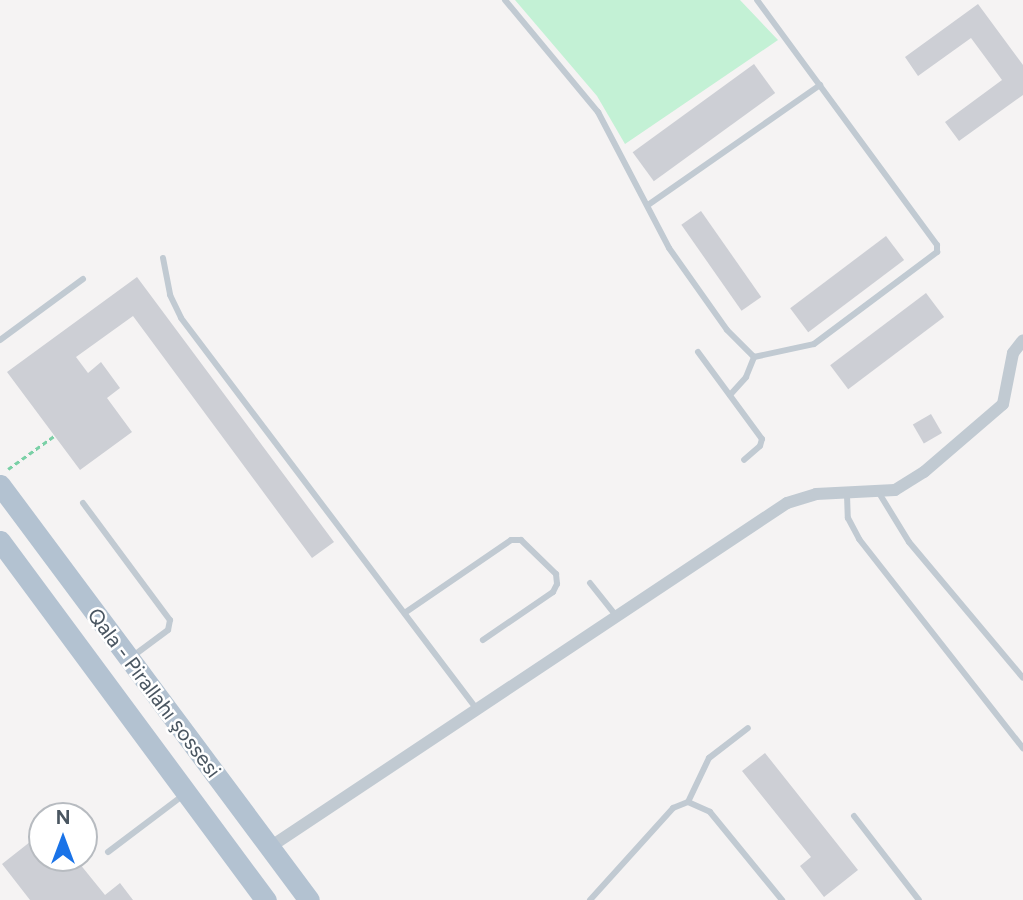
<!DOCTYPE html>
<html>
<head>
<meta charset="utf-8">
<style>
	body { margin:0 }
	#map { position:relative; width:1023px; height:900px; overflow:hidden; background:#f5f3f3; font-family:Figtree,sans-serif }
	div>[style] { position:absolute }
	.green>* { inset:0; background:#c3f1d5 }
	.building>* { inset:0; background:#cdcfd5; transform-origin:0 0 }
	.path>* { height:2.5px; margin-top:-1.25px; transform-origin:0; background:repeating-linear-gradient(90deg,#7ad0a6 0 5px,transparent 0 8.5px) }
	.service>* { height:6px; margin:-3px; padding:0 3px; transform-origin:3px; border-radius:3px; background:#c1cad2 }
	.minor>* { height:12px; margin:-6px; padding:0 6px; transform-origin:6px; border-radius:6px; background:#c1cad2 }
	.primary>* { height:21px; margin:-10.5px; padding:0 10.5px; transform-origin:10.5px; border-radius:10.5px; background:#b3c2d1 }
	span { translate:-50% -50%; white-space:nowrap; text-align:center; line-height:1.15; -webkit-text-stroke:5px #fff; paint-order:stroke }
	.street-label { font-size:21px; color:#4a5661 }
	.north { position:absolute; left:28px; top:802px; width:70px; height:70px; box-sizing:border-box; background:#fff; border:2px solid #b7bbc0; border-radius:50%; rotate:0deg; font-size:19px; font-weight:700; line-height:28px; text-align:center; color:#4a5661 }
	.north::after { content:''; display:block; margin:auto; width:24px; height:32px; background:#1a73e8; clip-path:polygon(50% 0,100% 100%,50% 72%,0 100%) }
</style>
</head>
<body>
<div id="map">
	<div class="green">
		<i style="clip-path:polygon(515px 0,740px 0,778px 40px,625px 144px,597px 96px)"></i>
	</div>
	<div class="building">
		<i style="clip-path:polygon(978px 4px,1023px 65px,1023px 95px,959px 141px,945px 122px,1002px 80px,971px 38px,918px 76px,905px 57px)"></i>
		<i style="left:754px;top:64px;width:36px;height:150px;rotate:54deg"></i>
		<i style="left:701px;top:211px;width:105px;height:24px;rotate:55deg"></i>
		<i style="left:886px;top:236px;width:30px;height:120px;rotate:53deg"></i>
		<i style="clip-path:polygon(137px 277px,334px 542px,312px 558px,133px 316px,76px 357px,88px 373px,101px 362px,120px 388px,107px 398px,132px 432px,80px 470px,7px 372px)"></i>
		<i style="left:926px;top:293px;width:30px;height:120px;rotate:53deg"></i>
		<i style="left:931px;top:414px;width:22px;height:21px;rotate:60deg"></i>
		<i style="clip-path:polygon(765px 753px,858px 870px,824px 897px,800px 866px,811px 857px,742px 771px)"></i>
		<i style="clip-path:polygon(35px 838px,42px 846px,42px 858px,51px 858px,58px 867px,75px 858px,105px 895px,120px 883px,133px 900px,30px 900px,2px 864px)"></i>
	</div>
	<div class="path">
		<i style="left:8px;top:469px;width:57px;rotate:-35.7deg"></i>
	</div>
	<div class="service">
		<i style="left:505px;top:0;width:146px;rotate:50.3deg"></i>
		<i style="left:598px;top:112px;width:153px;rotate:62.4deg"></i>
		<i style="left:669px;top:248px;width:100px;rotate:54.7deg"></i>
		<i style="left:727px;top:330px;width:38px;rotate:45deg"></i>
		<i style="left:754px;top:357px;width:61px;rotate:-12.2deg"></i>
		<i style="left:814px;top:344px;width:154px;rotate:-36.8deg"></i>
		<i style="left:937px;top:252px;width:7px;rotate:-90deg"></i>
		<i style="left:937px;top:245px;width:304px;rotate:-126.3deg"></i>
		<i style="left:648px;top:205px;width:210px;rotate:-34.9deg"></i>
		<i style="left:163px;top:258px;width:38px;rotate:79deg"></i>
		<i style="left:170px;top:295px;width:25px;rotate:64deg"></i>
		<i style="left:181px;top:318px;width:490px;rotate:52.9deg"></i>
		<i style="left:0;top:340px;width:103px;rotate:-36.3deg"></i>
		<i style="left:698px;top:352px;width:108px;rotate:53.7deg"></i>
		<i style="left:762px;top:439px;width:7px;rotate:106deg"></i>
		<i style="left:760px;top:446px;width:21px;rotate:139deg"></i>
		<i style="left:730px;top:395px;width:24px;rotate:-48deg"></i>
		<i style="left:746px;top:377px;width:22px;rotate:-68deg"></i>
		<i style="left:879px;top:493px;width:57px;rotate:58.5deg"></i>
		<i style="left:909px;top:542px;width:177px;rotate:50deg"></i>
		<i style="left:847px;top:495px;width:23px;rotate:88deg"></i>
		<i style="left:848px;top:518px;width:24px;rotate:62deg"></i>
		<i style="left:859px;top:539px;width:266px;rotate:51.9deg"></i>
		<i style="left:83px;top:503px;width:146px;rotate:53.4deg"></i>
		<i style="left:170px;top:620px;width:10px;rotate:101deg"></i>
		<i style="left:168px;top:630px;width:44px;rotate:143.4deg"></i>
		<i style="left:590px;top:583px;width:43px;rotate:51.5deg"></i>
		<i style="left:406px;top:612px;width:127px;rotate:-34.4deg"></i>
		<i style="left:511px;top:540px;width:10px"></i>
		<i style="left:521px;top:540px;width:49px;rotate:44.2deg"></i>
		<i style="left:556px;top:574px;width:10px;rotate:84deg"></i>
		<i style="left:557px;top:584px;width:9px;rotate:117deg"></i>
		<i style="left:553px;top:592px;width:85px;rotate:145.6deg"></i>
		<i style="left:688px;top:802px;width:49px;rotate:-64.5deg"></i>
		<i style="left:709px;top:758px;width:49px;rotate:-37.6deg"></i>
		<i style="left:854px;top:816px;width:106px;rotate:52.3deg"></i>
		<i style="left:108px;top:852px;width:96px;rotate:-37deg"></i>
		<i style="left:590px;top:900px;width:124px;rotate:-47.9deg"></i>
		<i style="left:673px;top:808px;width:16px;rotate:-22deg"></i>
		<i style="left:688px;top:802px;width:24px;rotate:24deg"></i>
		<i style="left:710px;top:812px;width:114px;rotate:50.7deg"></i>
	</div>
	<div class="minor">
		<i style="left:270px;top:847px;width:621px;rotate:-33.64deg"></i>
		<i style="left:787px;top:503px;width:30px;rotate:-17deg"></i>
		<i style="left:816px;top:494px;width:79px;rotate:-2.9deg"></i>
		<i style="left:895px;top:490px;width:34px;rotate:-32deg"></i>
		<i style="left:924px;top:472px;width:104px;rotate:-40.7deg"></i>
		<i style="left:1003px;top:404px;width:52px;rotate:-78.9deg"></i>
		<i style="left:1013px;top:353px;width:16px;rotate:-52deg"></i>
	</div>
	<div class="primary">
		<i style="left:0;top:485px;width:517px;rotate:53.33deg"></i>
		<i style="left:0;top:541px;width:447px;rotate:53.5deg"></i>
	</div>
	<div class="street-label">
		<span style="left:154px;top:693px;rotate:53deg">Qala - Pirallahı şossesi</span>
	</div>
	<div class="north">N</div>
</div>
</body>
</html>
